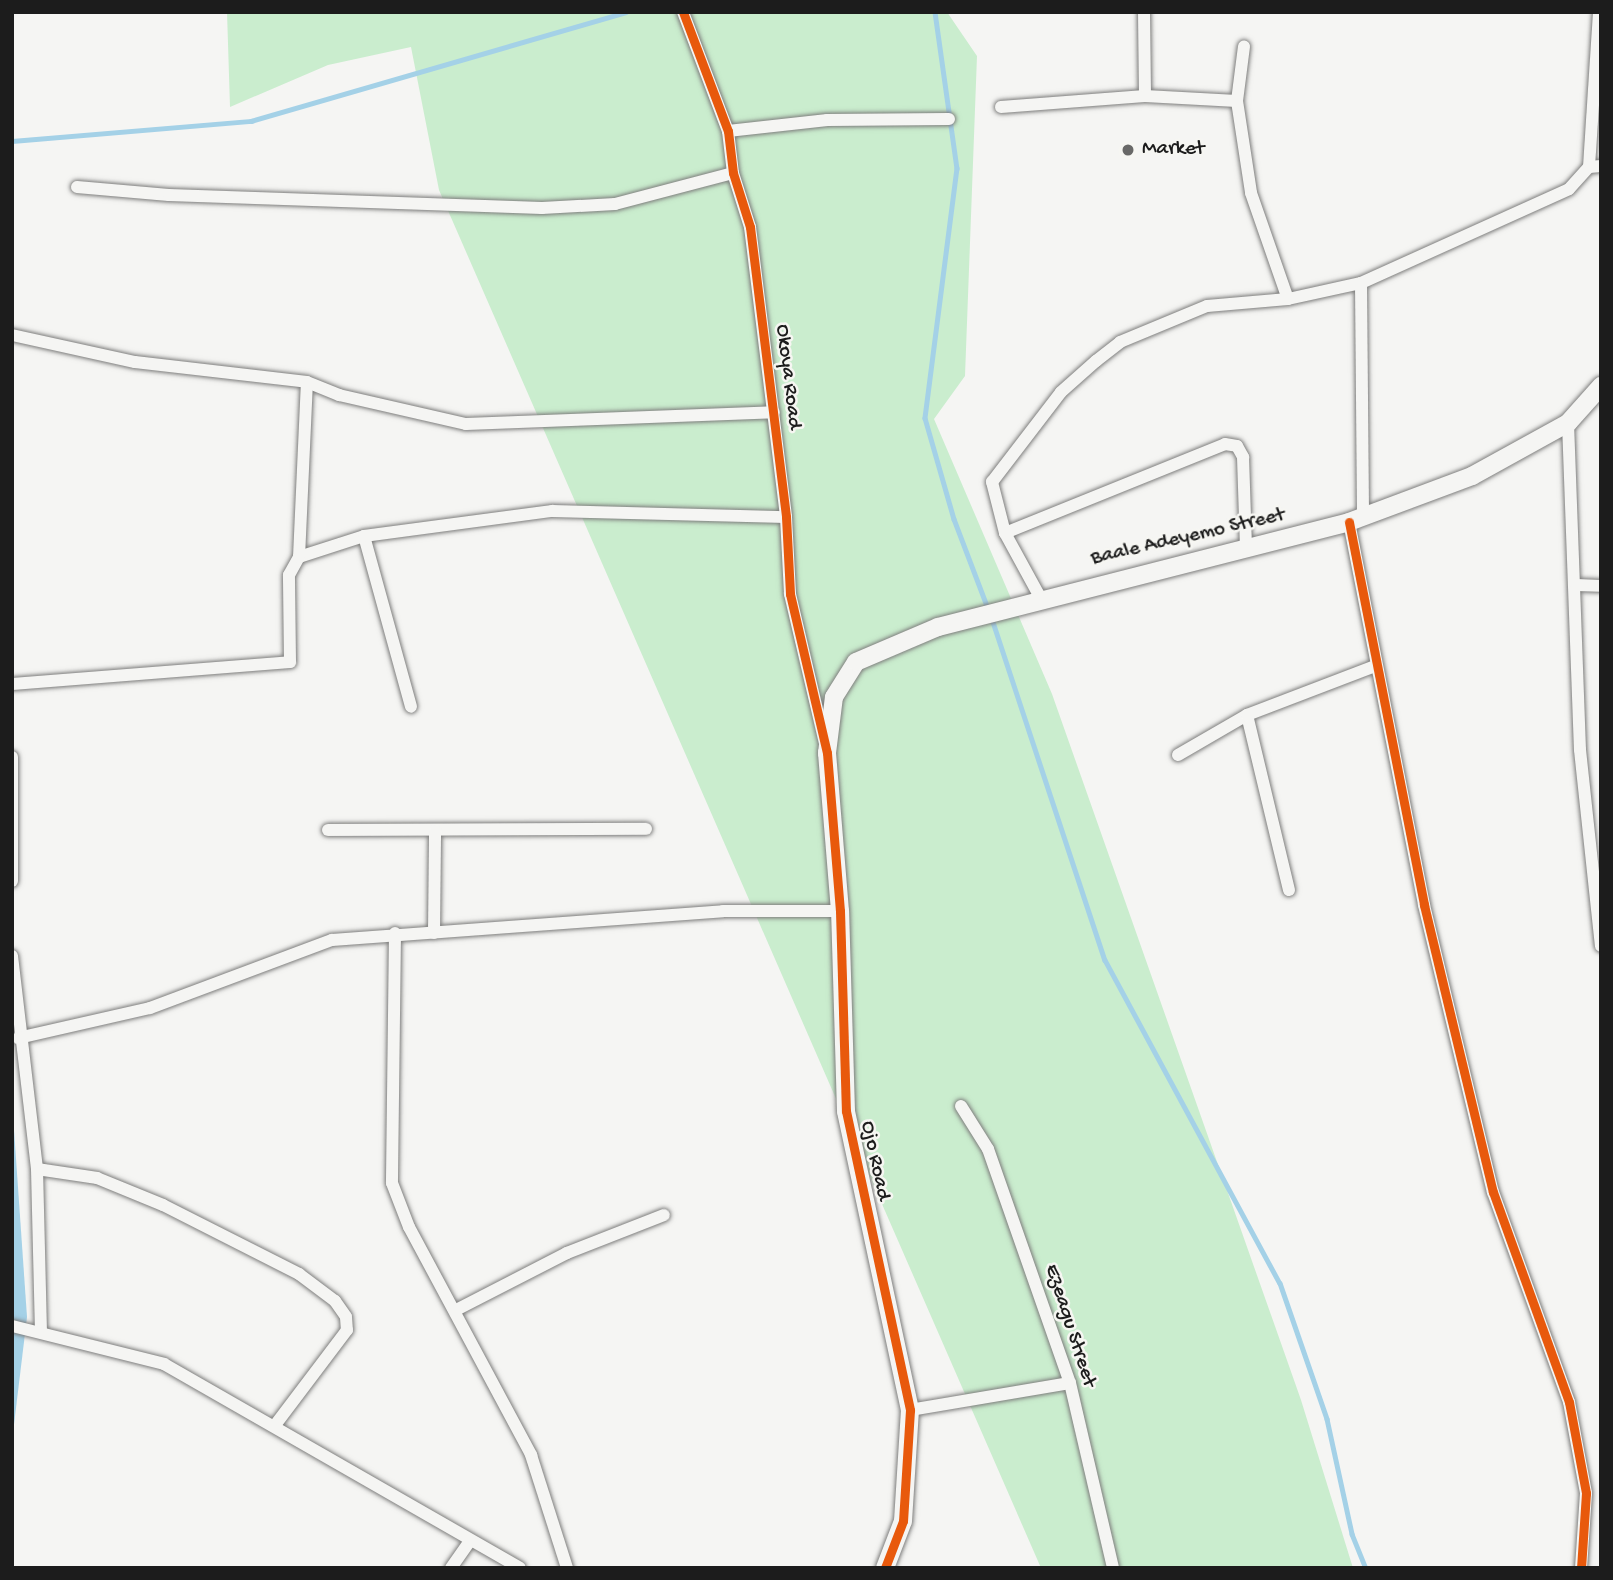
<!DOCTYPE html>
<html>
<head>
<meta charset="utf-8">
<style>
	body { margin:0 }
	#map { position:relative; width:1613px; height:1580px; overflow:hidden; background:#f5f5f3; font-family:"Gochi Hand",sans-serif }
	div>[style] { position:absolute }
	.green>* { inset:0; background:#caedce }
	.water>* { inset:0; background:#a4d1e7 }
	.stream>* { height:4.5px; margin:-2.25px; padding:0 2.25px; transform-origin:2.25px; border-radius:2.25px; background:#a4d1e7 }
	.roads { filter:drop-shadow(0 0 2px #7e7e7d) drop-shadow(0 0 2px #7e7e7d) }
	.street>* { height:12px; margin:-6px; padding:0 6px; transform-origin:6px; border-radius:6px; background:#f5f5f3 }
	.secondary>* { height:18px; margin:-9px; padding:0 9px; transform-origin:9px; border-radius:9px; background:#f5f5f3 }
	.cycleway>* { height:9px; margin:-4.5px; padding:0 4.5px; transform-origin:4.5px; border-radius:4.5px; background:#e8590c }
	.dots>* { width:19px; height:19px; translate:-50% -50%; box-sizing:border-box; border:4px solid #f6f6f2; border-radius:50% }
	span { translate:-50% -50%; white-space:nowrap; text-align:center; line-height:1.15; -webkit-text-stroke:5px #f6f6f2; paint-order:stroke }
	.poi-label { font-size:21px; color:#1c1c1c }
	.left { translate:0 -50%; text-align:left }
	.street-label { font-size:21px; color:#1c1c1c }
	.frame { position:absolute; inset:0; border:14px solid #1c1c1c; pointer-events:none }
</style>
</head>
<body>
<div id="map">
	<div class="green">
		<i style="clip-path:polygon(227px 12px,947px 12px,977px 56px,965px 376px,934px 419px,1052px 694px,1301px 1400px,1353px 1568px,1041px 1568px,439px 190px,411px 47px,328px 65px,230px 107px)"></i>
	</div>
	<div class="water">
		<i style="clip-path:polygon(12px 1101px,27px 1317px,12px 1441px)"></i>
	</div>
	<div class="stream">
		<i style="left:935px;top:12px;width:158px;rotate:82deg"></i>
		<i style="left:957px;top:168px;width:252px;rotate:97.3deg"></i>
		<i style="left:925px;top:418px;width:105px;rotate:74deg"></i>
		<i style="left:954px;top:519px;width:98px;rotate:69.2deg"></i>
		<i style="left:12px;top:141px;width:240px;rotate:-4.8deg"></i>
		<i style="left:251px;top:121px;width:390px;rotate:-16.2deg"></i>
		<i style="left:992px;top:619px;width:359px;rotate:71.7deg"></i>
		<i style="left:1105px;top:960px;width:367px;rotate:61.6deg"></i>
		<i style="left:1280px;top:1283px;width:144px;rotate:70.9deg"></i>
		<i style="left:1327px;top:1419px;width:118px;rotate:77.7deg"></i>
		<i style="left:1352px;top:1534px;width:37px;rotate:68deg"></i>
	</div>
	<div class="roads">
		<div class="street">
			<i style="left:683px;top:12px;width:127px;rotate:69.3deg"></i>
			<i style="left:728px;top:131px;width:42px;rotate:83.2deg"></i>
			<i style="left:733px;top:173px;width:57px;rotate:72.5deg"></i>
			<i style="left:750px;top:227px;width:292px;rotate:82.9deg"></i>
			<i style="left:786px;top:517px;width:77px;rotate:87deg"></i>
			<i style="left:790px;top:594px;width:153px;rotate:76.8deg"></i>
			<i style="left:1144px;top:12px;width:84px;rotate:89.3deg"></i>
			<i style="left:1237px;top:101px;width:55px;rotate:-82.7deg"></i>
			<i style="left:1001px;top:107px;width:144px;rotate:-4.4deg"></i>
			<i style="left:1145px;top:96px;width:92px;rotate:3.1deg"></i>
			<i style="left:1237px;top:101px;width:93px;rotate:81.3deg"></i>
			<i style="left:1251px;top:193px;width:112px;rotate:70.8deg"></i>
			<i style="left:728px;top:131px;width:100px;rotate:-6.3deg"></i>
			<i style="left:827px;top:120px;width:122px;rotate:-0.5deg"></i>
			<i style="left:1589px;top:167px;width:155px;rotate:-86.3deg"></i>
			<i style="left:77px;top:187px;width:92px;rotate:5deg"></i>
			<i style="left:169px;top:195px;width:373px;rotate:2deg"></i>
			<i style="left:542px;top:208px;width:73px;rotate:-3.1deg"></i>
			<i style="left:615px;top:204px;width:122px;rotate:-14.7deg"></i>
			<i style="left:1361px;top:283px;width:234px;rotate:89.5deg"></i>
			<i style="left:12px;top:335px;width:126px;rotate:12.4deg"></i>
			<i style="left:135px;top:362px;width:173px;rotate:6.6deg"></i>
			<i style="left:307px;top:382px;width:35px;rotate:22deg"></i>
			<i style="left:339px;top:395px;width:130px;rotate:12.9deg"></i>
			<i style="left:466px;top:424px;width:308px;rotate:-2.2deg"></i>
			<i style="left:1568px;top:423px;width:327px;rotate:87.9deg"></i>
			<i style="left:1580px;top:750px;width:197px;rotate:83.9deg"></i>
			<i style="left:1349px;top:522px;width:390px;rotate:78.9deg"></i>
			<i style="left:1424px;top:905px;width:295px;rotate:76.5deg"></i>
			<i style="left:1493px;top:1192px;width:223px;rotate:70.1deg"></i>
			<i style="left:1569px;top:1402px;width:93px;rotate:79.4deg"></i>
			<i style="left:1586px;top:1493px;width:75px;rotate:93.8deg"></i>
			<i style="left:1005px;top:533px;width:237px;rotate:-22deg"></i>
			<i style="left:1225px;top:444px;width:12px;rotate:9deg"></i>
			<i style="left:1237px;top:446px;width:13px;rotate:61deg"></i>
			<i style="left:1243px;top:457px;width:92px;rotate:88.1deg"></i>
			<i style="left:364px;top:536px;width:177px;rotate:74.6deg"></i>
			<i style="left:299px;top:557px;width:68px;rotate:-17.9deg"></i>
			<i style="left:364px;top:536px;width:190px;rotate:-7.6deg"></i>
			<i style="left:552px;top:511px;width:234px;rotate:1.5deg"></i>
			<i style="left:1576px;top:585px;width:25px;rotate:2deg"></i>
			<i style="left:1040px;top:597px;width:73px;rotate:-118.7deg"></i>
			<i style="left:1005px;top:533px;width:53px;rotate:-104.3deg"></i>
			<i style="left:992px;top:482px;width:113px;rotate:-52.5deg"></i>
			<i style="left:1061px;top:392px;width:47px;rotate:-41.5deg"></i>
			<i style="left:1096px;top:361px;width:31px;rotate:-38deg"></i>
			<i style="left:1120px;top:342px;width:94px;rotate:-22.5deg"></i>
			<i style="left:1207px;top:306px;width:81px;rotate:-4.9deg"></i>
			<i style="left:1288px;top:299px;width:75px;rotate:-12.4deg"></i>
			<i style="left:1361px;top:283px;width:228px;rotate:-24.3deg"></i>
			<i style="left:1569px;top:189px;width:30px;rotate:-48deg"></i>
			<i style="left:1589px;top:167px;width:12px;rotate:-5deg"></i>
			<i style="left:12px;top:684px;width:279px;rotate:-4.5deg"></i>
			<i style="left:290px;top:662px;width:87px;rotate:-90.7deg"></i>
			<i style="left:289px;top:575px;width:21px;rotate:-61deg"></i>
			<i style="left:299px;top:557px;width:175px;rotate:-87.4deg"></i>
			<i style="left:1247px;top:715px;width:180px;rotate:76.5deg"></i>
			<i style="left:1178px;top:755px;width:80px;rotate:-30.1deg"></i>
			<i style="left:1247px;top:715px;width:135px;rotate:-20.9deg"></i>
			<i style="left:12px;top:757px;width:124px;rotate:90deg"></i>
			<i style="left:328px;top:830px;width:318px;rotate:-0.2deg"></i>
			<i style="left:395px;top:933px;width:250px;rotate:90.7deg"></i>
			<i style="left:392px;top:1183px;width:47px;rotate:68.9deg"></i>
			<i style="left:409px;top:1227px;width:259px;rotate:61.8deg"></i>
			<i style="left:531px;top:1455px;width:119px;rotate:72.3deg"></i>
			<i style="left:434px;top:933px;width:102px;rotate:-89.4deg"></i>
			<i style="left:12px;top:956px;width:214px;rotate:83.3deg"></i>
			<i style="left:37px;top:1169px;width:163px;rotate:88.6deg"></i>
			<i style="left:18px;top:1038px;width:135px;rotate:-12.8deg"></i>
			<i style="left:150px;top:1008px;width:194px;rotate:-20.5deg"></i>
			<i style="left:332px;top:940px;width:392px;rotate:-4.2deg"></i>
			<i style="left:723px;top:911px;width:117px"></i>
			<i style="left:961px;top:1106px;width:51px;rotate:57.9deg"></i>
			<i style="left:988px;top:1149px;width:248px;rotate:70.7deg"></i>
			<i style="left:1070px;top:1383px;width:190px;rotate:76.9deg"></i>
			<i style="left:37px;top:1169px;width:61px;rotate:8.5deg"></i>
			<i style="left:97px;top:1178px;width:71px;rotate:22.2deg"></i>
			<i style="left:163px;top:1205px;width:153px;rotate:26.9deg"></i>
			<i style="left:299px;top:1274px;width:45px;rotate:36.9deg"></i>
			<i style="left:335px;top:1301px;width:19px;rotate:55deg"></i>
			<i style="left:346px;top:1317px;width:13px;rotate:86deg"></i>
			<i style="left:347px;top:1330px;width:118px;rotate:127.1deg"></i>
			<i style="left:456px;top:1310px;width:125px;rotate:-27.2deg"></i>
			<i style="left:567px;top:1253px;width:104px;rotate:-21.4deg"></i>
			<i style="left:12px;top:1326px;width:157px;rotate:14deg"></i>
			<i style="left:164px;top:1364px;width:410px;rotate:29.8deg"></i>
			<i style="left:910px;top:1410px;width:162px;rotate:-9.6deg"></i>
			<i style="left:451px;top:1568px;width:33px;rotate:-55deg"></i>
		</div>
		<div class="secondary">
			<i style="left:885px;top:1568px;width:50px;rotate:-69deg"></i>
			<i style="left:903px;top:1521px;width:111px;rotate:-86.4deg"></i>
			<i style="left:910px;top:1410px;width:306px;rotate:-102.1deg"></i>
			<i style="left:846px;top:1111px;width:200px;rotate:-91.7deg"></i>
			<i style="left:840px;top:911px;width:159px;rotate:-94.7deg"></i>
			<i style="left:827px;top:753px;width:56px;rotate:-82.9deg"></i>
			<i style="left:834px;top:697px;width:41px;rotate:-57.8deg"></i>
			<i style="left:856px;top:662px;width:89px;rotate:-23.1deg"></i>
			<i style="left:938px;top:627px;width:424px;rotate:-14.3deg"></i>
			<i style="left:1349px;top:522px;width:131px;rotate:-20.5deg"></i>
			<i style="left:1472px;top:476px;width:110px;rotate:-28.9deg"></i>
			<i style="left:1568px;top:423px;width:50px;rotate:-48.3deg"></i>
		</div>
	</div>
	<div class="cycleway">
		<i style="left:683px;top:12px;width:127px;rotate:69.3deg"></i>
		<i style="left:728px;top:131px;width:42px;rotate:83.2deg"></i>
		<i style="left:733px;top:173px;width:57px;rotate:72.5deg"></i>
		<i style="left:750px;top:227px;width:292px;rotate:82.9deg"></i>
		<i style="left:786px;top:517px;width:77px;rotate:87deg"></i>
		<i style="left:790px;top:594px;width:163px;rotate:76.9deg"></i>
		<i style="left:827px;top:753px;width:159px;rotate:85.3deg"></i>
		<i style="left:840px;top:911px;width:200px;rotate:88.3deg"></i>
		<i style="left:846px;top:1111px;width:306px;rotate:77.9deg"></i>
		<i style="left:910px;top:1410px;width:111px;rotate:93.6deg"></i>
		<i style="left:903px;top:1521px;width:50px;rotate:111deg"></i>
		<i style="left:1349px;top:522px;width:390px;rotate:78.9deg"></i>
		<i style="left:1424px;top:905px;width:295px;rotate:76.5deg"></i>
		<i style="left:1493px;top:1192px;width:223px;rotate:70.1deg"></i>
		<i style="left:1569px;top:1402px;width:93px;rotate:79.4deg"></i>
		<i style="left:1586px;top:1493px;width:75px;rotate:93.8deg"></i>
	</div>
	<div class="dots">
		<i style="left:1128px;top:150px;background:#686867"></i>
	</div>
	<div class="poi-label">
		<span class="left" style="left:1142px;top:150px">Market</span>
	</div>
	<div class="street-label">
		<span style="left:787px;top:377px;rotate:83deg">Okoya Road</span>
		<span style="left:1188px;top:538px;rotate:-13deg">Baale Adeyemo Street</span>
		<span style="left:874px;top:1161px;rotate:78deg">Ojo Road</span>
		<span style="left:1069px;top:1326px;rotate:72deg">Ezeagu Street</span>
	</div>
	<div class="frame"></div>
</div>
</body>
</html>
